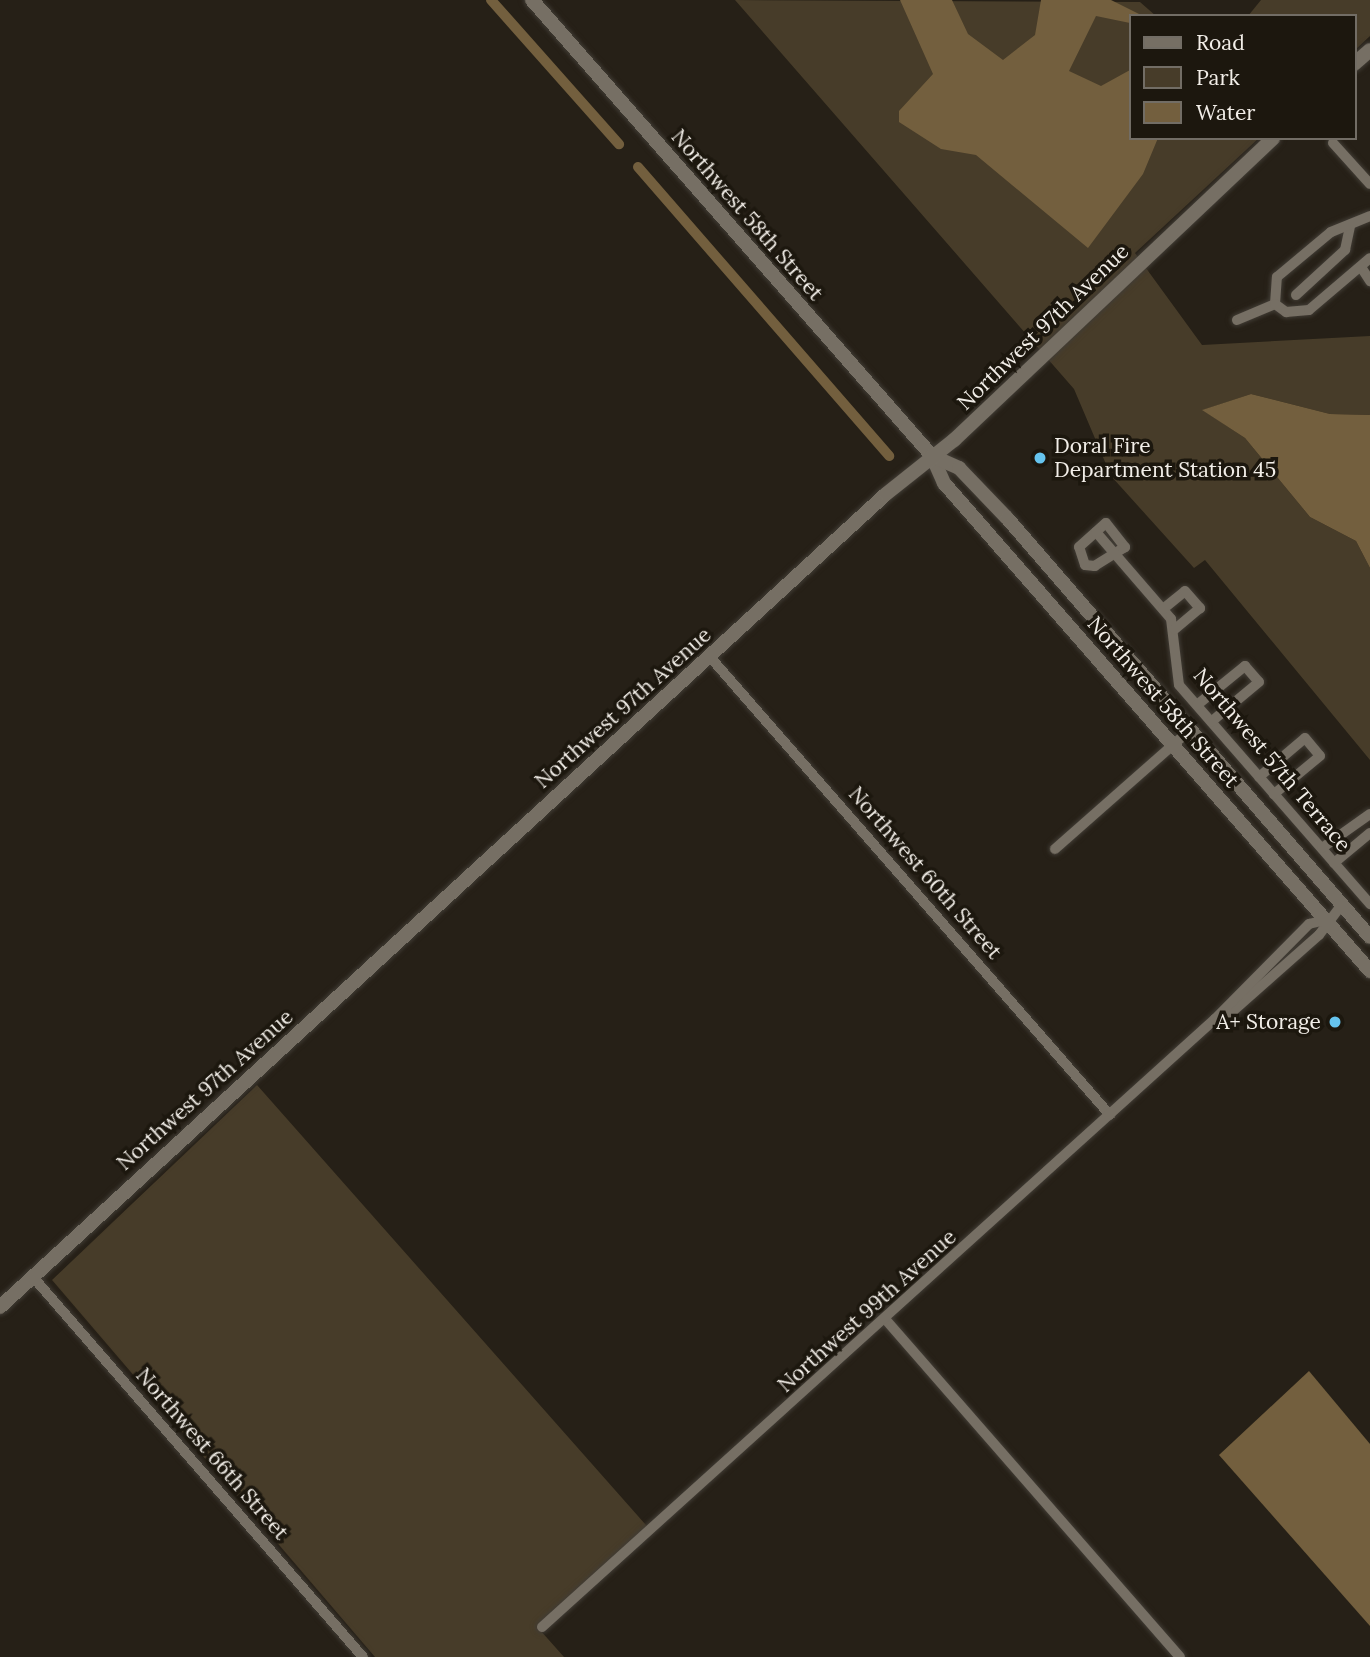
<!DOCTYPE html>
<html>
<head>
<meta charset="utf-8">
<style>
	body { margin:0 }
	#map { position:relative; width:1370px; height:1657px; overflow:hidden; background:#262017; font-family:Lora,serif }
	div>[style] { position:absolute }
	.green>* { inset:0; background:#473c29 }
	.water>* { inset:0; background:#735f3e }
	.canal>* { height:10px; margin:-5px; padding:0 5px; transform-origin:5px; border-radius:5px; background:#735f3e }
	.roads { filter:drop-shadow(0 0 2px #413c35) drop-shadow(0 0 2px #413c35) }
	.minor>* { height:10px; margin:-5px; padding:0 5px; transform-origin:5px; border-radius:5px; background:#766f64 }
	.tertiary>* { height:14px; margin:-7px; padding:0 7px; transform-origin:7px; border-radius:7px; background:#766f64 }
	.dots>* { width:19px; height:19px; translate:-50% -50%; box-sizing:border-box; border:4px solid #1c170e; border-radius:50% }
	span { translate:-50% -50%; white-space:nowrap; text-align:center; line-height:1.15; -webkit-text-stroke:7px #1c170e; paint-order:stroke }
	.street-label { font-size:21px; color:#f2eee8 }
	.poi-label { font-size:21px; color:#f2eee8 }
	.left { translate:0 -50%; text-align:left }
	.right { translate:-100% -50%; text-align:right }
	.legend { position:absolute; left:1129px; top:14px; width:228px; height:126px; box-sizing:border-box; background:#1c170e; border:2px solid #726d65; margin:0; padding:9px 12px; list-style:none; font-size:21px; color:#f2eee8 }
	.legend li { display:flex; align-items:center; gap:14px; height:35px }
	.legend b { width:35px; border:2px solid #726d65 }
</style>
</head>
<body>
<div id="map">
	<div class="green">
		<i style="clip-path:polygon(735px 0,1140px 2px,1156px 16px,1130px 16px,1130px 138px,1259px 138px,1135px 253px,1202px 345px,1370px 336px,1370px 415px,1330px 414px,1251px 394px,1203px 410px,1245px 438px,1310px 517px,1356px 541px,1370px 568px,1370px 760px,1205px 560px,1194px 568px,1111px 476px,1074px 389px)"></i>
		<i style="clip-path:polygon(1261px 0,1370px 0,1370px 36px,1354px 51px,1354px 16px,1248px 16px)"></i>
		<i style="clip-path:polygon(257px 1085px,653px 1533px,540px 1630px,564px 1657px,375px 1657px,52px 1280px)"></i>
	</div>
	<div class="water">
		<i style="clip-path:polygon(900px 0,952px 0,968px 34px,1003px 60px,1035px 35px,1041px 0,1111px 0,1143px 16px,1130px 16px,1130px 23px,1096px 16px,1069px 71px,1101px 86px,1130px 70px,1130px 138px,1158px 138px,1143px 174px,1088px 248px,976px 155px,941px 149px,899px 122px,899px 111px,933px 74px)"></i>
		<i style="clip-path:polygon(1251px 394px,1330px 414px,1370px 415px,1370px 568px,1356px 541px,1310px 517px,1245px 438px,1202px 410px)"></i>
		<i style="clip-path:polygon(1309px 1371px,1370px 1444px,1370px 1626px,1219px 1455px)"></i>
	</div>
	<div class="canal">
		<i style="left:491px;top:0;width:193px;rotate:48.4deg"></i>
		<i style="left:638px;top:167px;width:383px;rotate:49deg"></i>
	</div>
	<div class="roads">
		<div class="minor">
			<i style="left:1333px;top:143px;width:55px;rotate:47.9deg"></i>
			<i style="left:1361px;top:267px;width:17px;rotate:57deg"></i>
			<i style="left:1296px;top:295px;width:67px;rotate:-42.6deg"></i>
			<i style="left:1345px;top:250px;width:25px;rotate:-78deg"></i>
			<i style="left:1275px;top:304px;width:27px;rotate:-86deg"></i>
			<i style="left:1277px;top:277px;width:70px;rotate:-39.8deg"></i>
			<i style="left:1331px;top:232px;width:42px;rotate:-22.3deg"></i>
			<i style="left:1237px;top:320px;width:41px;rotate:-22.8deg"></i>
			<i style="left:1275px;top:304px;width:14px;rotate:36deg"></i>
			<i style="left:1286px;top:312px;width:23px;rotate:-5deg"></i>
			<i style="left:1309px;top:310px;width:80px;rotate:-40.4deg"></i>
			<i style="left:1106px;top:523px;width:31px;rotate:52deg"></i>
			<i style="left:1125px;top:547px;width:36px;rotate:148deg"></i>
			<i style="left:1095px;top:566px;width:10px;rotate:-174deg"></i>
			<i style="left:1085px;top:565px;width:19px;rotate:-108deg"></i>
			<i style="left:1079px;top:547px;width:36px;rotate:-42deg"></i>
			<i style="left:1096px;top:532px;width:115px;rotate:49.2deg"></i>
			<i style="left:1171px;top:619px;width:66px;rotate:83.1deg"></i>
			<i style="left:1179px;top:685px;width:291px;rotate:48.9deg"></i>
			<i style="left:1163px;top:609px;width:28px;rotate:-39deg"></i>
			<i style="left:1185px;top:591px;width:23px;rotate:49deg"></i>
			<i style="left:1200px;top:608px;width:33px;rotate:140deg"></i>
			<i style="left:710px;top:657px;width:608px;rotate:48.87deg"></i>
			<i style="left:1197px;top:705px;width:62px;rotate:-39.1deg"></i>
			<i style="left:1245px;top:666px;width:21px;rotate:49deg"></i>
			<i style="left:1259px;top:682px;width:62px;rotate:140.2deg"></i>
			<i style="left:1259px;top:777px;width:60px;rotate:-40.3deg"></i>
			<i style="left:1305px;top:738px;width:23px;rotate:50deg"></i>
			<i style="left:1320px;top:756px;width:60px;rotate:140.4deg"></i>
			<i style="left:1322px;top:848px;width:59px;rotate:-35.3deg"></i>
			<i style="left:1055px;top:849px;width:179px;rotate:-41.4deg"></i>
			<i style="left:1334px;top:863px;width:47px;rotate:-39.8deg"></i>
			<i style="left:1215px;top:1019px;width:20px;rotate:-24deg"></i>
			<i style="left:1233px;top:1011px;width:115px;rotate:-41.5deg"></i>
			<i style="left:1319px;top:935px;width:39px;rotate:-53deg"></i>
			<i style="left:33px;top:1277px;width:503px;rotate:49.03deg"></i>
			<i style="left:886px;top:1320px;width:447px;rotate:48.9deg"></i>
			<i style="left:542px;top:1627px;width:907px;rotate:-42.1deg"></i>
			<i style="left:1215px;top:1019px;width:134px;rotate:-45.3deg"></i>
			<i style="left:1309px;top:924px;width:16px;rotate:-14deg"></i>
		</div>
		<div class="tertiary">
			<i style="left:532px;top:0;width:607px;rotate:48.74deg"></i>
			<i style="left:932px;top:456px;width:30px;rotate:66deg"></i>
			<i style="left:944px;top:483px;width:648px;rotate:48.88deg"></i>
			<i style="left:1354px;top:64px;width:21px;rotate:-41deg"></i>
			<i style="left:932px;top:456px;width:30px;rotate:24deg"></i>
			<i style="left:959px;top:468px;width:69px;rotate:46.2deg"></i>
			<i style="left:1007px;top:518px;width:554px;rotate:49.1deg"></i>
			<i style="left:0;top:1307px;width:1202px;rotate:-42.54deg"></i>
			<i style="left:886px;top:494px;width:87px;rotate:-38.5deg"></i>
			<i style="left:954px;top:440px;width:439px;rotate:-43.4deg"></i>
		</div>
	</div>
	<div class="dots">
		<i style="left:1040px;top:458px;background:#66c4ef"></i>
		<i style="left:1335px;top:1022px;background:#66c4ef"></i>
	</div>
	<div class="street-label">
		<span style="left:747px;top:215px;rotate:49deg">Northwest 58th Street</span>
		<span style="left:1043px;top:327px;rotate:-44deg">Northwest 97th Avenue</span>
		<span style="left:1163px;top:702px;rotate:49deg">Northwest 58th Street</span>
		<span style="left:623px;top:708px;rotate:-42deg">Northwest 97th Avenue</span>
		<span style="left:1272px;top:760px;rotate:50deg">Northwest 57th Terrace</span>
		<span style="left:925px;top:873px;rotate:49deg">Northwest 60th Street</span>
		<span style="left:205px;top:1090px;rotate:-42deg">Northwest 97th Avenue</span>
		<span style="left:867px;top:1311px;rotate:-42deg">Northwest 99th Avenue</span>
		<span style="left:212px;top:1454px;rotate:49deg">Northwest 66th Street</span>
	</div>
	<div class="poi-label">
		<span class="left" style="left:1054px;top:458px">Doral Fire<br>Department Station 45</span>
		<span class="right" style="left:1321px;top:1022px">A+ Storage</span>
	</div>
	<ul class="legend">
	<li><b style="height:9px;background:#766f64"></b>Road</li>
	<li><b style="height:19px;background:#473c29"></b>Park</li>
	<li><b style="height:19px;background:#735f3e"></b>Water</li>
	</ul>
</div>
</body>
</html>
